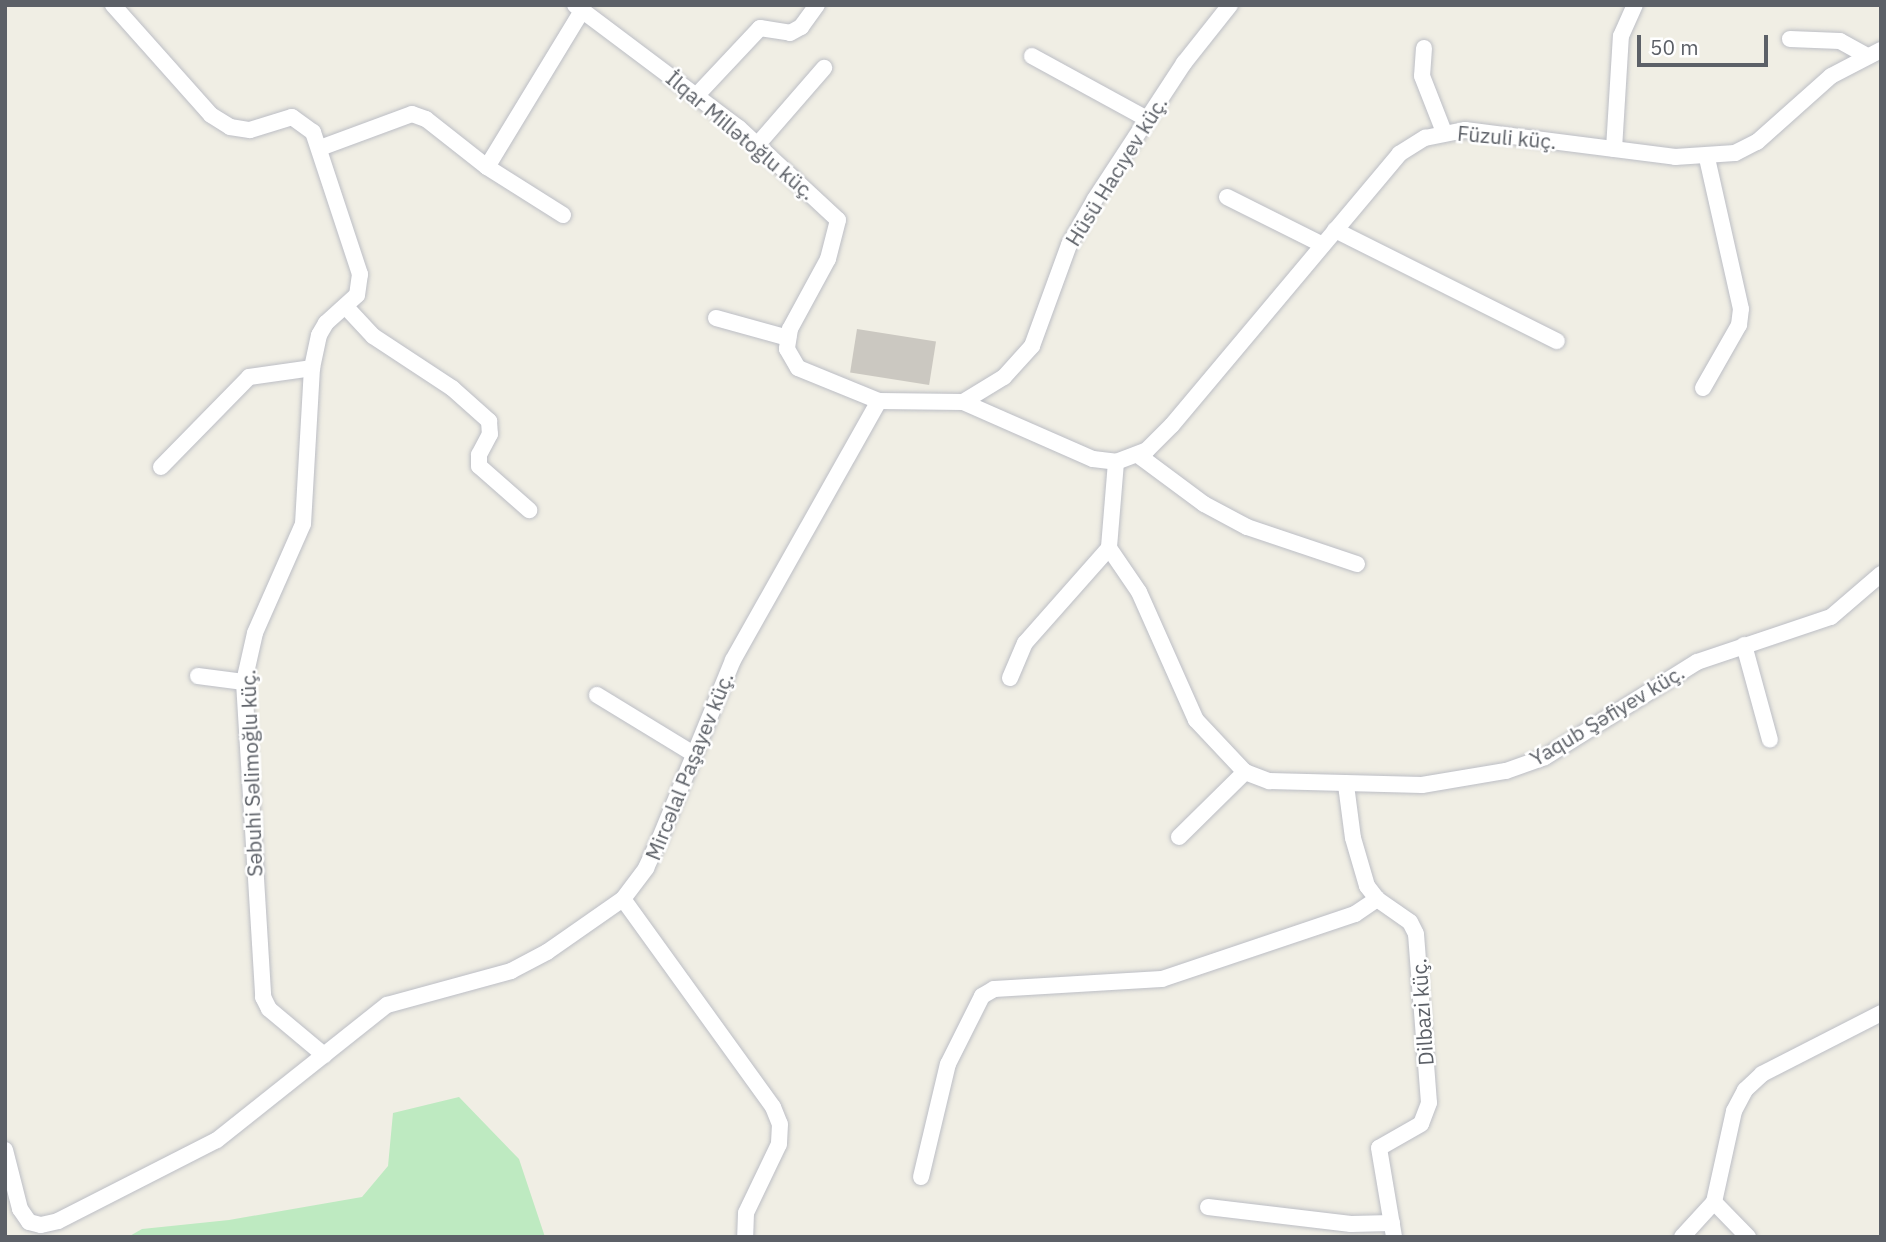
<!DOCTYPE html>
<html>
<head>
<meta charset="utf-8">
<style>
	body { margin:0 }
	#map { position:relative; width:1886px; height:1242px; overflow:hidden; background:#f0eee4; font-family:"IBM Plex Sans",sans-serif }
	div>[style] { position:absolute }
	.green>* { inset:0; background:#beeac1 }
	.building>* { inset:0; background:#cbc8c1; transform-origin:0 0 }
	.roads { filter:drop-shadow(0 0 2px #bcbec5) drop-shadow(0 0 2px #bcbec5) }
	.street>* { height:16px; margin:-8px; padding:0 8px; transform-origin:8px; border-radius:8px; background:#fff }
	span { translate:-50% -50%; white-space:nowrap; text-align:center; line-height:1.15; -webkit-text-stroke:5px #fff; paint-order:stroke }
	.street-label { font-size:21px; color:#5c6067 }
	.frame { position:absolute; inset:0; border:7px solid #5c6067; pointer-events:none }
	.scale { position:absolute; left:1637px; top:35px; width:131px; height:32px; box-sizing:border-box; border:4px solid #5c6067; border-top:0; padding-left:9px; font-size:21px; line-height:24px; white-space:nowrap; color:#5c6067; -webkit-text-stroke:5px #fff; paint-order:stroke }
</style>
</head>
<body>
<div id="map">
	<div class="green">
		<i style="clip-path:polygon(459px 1097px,519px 1159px,545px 1237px,128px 1237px,142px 1229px,229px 1220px,362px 1197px,388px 1166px,393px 1113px)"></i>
	</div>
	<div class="building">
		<i style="left:857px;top:329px;width:80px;height:44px;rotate:9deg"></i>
	</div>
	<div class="roads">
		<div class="street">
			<i style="left:113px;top:5px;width:147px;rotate:48.3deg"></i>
			<i style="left:211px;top:115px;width:22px;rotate:32deg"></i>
			<i style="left:230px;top:127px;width:20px;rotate:9deg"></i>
			<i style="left:250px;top:130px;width:44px;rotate:-17.2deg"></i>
			<i style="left:292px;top:117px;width:26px;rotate:36deg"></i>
			<i style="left:313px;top:132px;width:150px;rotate:71.7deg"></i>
			<i style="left:360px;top:274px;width:21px;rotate:98deg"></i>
			<i style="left:357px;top:295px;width:42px;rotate:137.9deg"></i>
			<i style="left:326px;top:323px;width:14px;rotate:120deg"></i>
			<i style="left:319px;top:335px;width:34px;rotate:102deg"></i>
			<i style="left:312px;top:368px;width:156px;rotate:93.3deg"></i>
			<i style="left:303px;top:524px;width:119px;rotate:113.8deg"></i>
			<i style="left:255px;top:633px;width:50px;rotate:102.7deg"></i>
			<i style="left:244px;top:682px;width:316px;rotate:86.5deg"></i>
			<i style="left:263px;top:997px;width:13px;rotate:63deg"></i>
			<i style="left:269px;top:1009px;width:72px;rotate:39.9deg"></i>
			<i style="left:575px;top:5px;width:205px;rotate:36.9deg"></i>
			<i style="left:739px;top:128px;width:135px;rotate:42.9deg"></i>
			<i style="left:838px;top:220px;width:40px;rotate:104.4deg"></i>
			<i style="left:828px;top:259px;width:80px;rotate:118.5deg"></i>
			<i style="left:790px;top:329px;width:20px;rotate:99deg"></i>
			<i style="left:787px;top:349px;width:22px;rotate:60deg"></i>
			<i style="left:798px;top:368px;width:87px;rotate:22.2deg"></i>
			<i style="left:879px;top:401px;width:84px;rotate:0.7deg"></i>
			<i style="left:963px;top:402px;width:142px;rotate:23.7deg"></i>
			<i style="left:1093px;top:459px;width:23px;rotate:7deg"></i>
			<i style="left:1116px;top:462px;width:33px;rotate:-21deg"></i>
			<i style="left:1147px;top:450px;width:35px;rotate:-45deg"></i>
			<i style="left:1172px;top:425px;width:354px;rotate:-50deg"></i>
			<i style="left:1399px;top:154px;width:31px;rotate:-32deg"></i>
			<i style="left:1425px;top:138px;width:41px;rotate:-11.3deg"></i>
			<i style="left:1465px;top:130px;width:212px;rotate:7.3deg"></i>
			<i style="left:1675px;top:157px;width:60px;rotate:-3.8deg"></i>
			<i style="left:1735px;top:153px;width:25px;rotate:-27deg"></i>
			<i style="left:1757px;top:142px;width:99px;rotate:-41.7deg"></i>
			<i style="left:1831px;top:76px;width:56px;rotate:-27.5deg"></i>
			<i style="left:1790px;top:39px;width:50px;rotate:2.3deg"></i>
			<i style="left:1840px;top:41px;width:29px;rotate:29deg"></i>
			<i style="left:1424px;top:48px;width:28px;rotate:94deg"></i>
			<i style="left:1422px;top:76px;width:60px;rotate:68.6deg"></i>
			<i style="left:1032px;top:56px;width:131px;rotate:28.7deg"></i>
			<i style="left:697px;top:95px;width:92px;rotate:-46.8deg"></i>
			<i style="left:760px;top:28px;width:30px;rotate:9deg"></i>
			<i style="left:790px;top:33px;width:13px;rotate:-29deg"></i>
			<i style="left:801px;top:27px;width:27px;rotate:-54deg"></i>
			<i style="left:758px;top:144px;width:101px;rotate:-49deg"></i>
			<i style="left:320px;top:148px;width:98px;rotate:-20.3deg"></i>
			<i style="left:412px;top:114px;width:15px;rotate:20deg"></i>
			<i style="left:426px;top:119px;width:78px;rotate:38.2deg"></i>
			<i style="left:487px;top:167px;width:183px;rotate:-58.7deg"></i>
			<i style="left:1614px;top:149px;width:113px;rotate:-86.5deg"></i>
			<i style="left:1621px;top:36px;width:34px;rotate:-66deg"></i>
			<i style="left:487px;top:167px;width:90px;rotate:32.3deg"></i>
			<i style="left:1227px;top:197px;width:107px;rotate:26.6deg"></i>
			<i style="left:1335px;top:230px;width:248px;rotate:26.6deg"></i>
			<i style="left:346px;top:307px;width:40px;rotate:47deg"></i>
			<i style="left:373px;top:336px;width:95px;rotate:33.4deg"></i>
			<i style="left:452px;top:388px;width:50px;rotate:41.7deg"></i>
			<i style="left:489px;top:421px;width:13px;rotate:86deg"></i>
			<i style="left:490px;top:434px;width:24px;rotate:118deg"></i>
			<i style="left:479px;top:455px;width:11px;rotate:90deg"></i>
			<i style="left:479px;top:466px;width:67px;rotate:41.3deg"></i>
			<i style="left:716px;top:318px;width:75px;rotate:15.5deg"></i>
			<i style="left:1703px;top:388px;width:73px;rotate:-60.3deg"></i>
			<i style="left:1739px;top:325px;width:16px;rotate:-83deg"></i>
			<i style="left:1741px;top:309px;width:155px;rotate:-102.7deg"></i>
			<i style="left:963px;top:402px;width:48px;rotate:-31.4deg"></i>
			<i style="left:1004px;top:377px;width:42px;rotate:-47.9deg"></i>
			<i style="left:1032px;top:346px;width:108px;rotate:-69.9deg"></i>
			<i style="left:1069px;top:245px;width:53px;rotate:-60.5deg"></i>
			<i style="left:1095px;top:199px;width:163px;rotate:-56.8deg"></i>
			<i style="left:1184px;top:63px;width:74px;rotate:-51.6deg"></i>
			<i style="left:1138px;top:455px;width:82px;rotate:36.6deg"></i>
			<i style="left:1204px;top:504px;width:49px;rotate:28.1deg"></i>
			<i style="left:1247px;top:527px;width:116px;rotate:18.6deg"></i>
			<i style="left:1116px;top:462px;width:86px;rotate:94.7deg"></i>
			<i style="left:1109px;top:548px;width:53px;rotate:55.7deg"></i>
			<i style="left:1139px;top:592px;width:140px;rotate:66deg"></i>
			<i style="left:1196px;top:720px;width:71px;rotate:46.7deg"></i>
			<i style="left:1245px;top:772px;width:26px;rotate:21deg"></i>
			<i style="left:1269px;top:781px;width:153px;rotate:1.5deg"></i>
			<i style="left:1422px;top:785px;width:85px;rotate:-9.5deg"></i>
			<i style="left:1506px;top:771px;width:41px;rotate:-19.7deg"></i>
			<i style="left:1545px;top:757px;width:179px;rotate:-32deg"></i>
			<i style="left:1697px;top:662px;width:141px;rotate:-18.6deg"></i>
			<i style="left:1831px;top:617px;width:66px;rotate:-40.7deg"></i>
			<i style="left:161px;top:467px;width:126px;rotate:-45.6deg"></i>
			<i style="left:249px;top:377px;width:64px;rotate:-8.1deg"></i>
			<i style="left:1744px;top:645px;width:98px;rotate:74.7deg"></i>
			<i style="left:198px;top:676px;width:46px;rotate:7.4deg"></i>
			<i style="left:1010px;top:678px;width:38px;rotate:-67deg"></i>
			<i style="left:1025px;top:643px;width:127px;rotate:-48.5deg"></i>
			<i style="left:597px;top:695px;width:111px;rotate:31.4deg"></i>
			<i style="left:1346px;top:785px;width:53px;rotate:82.5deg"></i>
			<i style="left:1353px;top:838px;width:50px;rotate:73.7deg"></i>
			<i style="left:1367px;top:886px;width:16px;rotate:52deg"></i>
			<i style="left:1377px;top:899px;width:40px;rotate:34.9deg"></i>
			<i style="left:1410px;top:922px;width:13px;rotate:63deg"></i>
			<i style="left:1416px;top:934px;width:169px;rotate:85.6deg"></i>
			<i style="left:1429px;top:1103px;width:22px;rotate:111deg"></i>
			<i style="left:1421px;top:1124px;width:48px;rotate:150.3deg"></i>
			<i style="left:1379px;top:1148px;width:90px;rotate:80.4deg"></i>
			<i style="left:1179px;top:837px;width:93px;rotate:-44.6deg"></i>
			<i style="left:623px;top:899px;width:256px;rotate:54.2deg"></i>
			<i style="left:773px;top:1107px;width:18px;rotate:68deg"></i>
			<i style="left:780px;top:1124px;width:20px;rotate:93deg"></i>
			<i style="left:779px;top:1144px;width:76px;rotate:115.6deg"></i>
			<i style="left:746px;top:1213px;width:24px;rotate:92deg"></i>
			<i style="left:5px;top:1150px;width:61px;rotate:75.7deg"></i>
			<i style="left:20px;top:1209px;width:16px;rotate:55deg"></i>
			<i style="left:29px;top:1222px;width:12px;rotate:14deg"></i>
			<i style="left:41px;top:1225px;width:17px;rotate:-13deg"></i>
			<i style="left:58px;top:1221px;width:178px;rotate:-27deg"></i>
			<i style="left:217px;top:1140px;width:217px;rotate:-38.5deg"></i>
			<i style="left:387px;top:1005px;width:129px;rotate:-15.3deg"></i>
			<i style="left:511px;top:971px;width:41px;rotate:-27.8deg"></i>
			<i style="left:547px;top:952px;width:93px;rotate:-34.9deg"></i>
			<i style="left:623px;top:899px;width:39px;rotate:-53deg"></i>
			<i style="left:646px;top:868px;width:33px;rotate:-65deg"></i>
			<i style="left:660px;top:838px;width:192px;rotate:-67.7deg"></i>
			<i style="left:733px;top:660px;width:297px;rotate:-60.6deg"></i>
			<i style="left:921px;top:1177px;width:116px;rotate:-76.6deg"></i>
			<i style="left:948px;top:1064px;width:76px;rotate:-63.4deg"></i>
			<i style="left:982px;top:996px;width:14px;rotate:-30deg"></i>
			<i style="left:994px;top:989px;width:168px;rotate:-3.4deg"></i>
			<i style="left:1162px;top:979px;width:204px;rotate:-18.6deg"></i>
			<i style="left:1355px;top:914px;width:27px;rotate:-34deg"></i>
			<i style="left:1714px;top:1202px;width:49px;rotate:45.8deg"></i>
			<i style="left:1208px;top:1207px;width:144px;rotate:6.8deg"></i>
			<i style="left:1351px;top:1224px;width:41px;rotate:-1.4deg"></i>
			<i style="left:1682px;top:1237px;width:47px;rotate:-47.6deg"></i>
			<i style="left:1714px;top:1202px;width:93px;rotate:-77.6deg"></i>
			<i style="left:1734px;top:1111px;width:24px;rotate:-62deg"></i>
			<i style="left:1745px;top:1090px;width:23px;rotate:-43deg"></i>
			<i style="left:1762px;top:1074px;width:134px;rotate:-27.1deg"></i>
		</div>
	</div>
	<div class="street-label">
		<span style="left:741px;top:135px;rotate:40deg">İlqar Millətoğlu küç.</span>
		<span style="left:1507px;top:137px;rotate:5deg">Füzuli küç.</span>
		<span style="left:1116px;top:171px;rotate:-58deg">Hüsü Hacıyev küç.</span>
		<span style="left:1607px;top:715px;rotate:-31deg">Yaqub Şəfiyev küç.</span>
		<span style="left:689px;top:766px;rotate:-68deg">Mircəlal Paşayev küç.</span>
		<span style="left:251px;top:773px;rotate:-92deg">Səbuhi Səlimoğlu küç.</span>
		<span style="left:1422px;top:1012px;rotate:-94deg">Dilbazi küç.</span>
	</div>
	<div class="frame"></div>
	<div class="scale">50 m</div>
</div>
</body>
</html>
